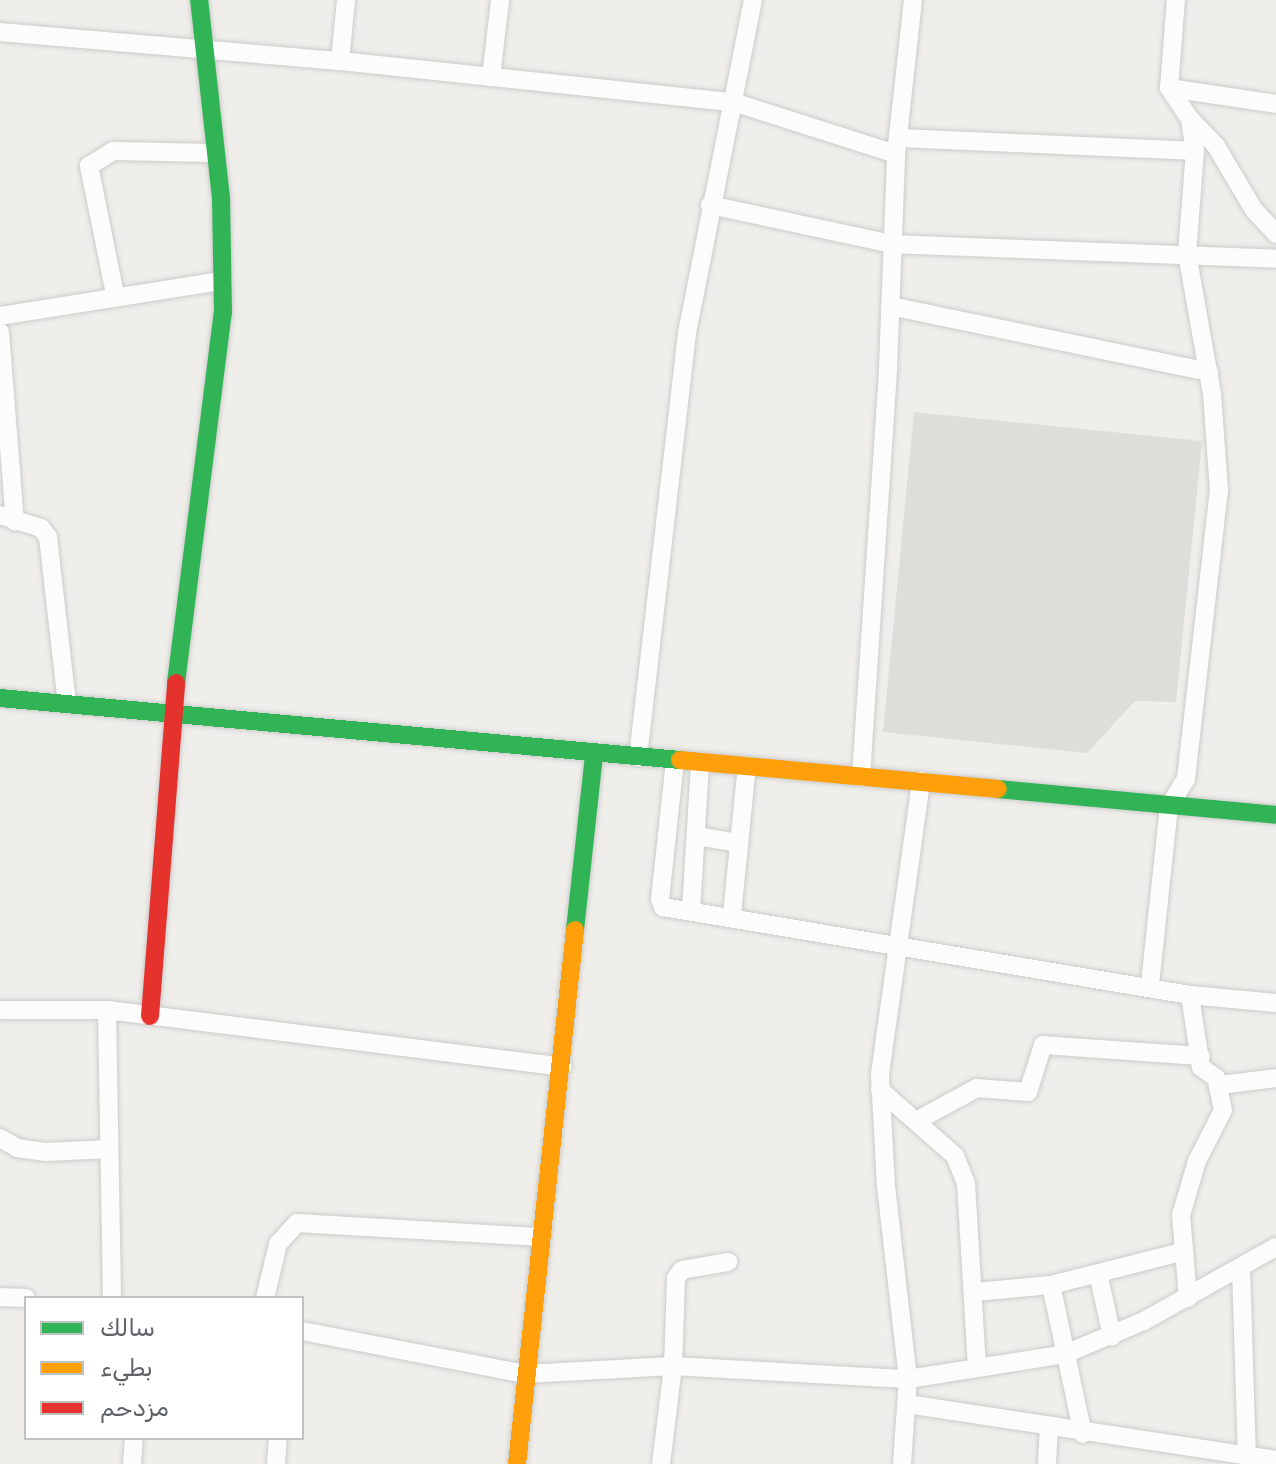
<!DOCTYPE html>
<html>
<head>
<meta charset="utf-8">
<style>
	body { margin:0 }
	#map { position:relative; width:1276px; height:1464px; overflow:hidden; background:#efeeea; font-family:Rubik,Vazirmatn,sans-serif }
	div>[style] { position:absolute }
	.industrial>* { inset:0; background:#dfddda }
	.roads { filter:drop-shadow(0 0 2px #cbcccc) drop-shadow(0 0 2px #cbcccc) }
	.street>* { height:18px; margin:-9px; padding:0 9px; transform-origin:9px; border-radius:9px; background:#fdfcfc }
	.fast>* { height:18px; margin:-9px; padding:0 9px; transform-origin:9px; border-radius:9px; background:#30b455 }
	.slow>* { height:18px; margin:-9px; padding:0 9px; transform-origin:9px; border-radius:9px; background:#ff9f0a }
	.jam>* { height:18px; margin:-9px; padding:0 9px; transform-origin:9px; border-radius:9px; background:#e5322d }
	span { translate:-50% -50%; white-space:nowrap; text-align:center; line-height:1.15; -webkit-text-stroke:8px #fff; paint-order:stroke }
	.legend { position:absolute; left:24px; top:1296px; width:280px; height:144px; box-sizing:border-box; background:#fff; border:2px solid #bfc1c3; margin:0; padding:10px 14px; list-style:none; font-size:24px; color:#5f6368 }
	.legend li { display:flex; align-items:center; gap:16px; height:40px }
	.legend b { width:40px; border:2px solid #bfc1c3 }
</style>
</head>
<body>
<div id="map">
	<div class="industrial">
		<i style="clip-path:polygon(914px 412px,1202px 441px,1176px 702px,1135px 701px,1087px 753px,883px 732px)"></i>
	</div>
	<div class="roads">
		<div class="street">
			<i style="left:0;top:32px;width:341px;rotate:4.9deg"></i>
			<i style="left:340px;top:61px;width:395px;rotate:6deg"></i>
			<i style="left:733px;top:102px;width:171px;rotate:17.7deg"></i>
			<i style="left:340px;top:61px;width:61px;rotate:-84.4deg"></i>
			<i style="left:491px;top:77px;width:78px;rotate:-83.3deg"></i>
			<i style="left:1169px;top:88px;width:108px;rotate:8.5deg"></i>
			<i style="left:1190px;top:119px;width:37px;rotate:46deg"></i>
			<i style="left:1216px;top:146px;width:74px;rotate:59.3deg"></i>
			<i style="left:1254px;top:210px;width:33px;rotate:47deg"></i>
			<i style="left:898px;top:138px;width:297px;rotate:2.5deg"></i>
			<i style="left:710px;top:205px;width:186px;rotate:12.1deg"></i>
			<i style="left:892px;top:244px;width:384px;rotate:2.2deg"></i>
			<i style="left:115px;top:294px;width:131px;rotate:-101.5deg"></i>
			<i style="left:89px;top:166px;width:28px;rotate:-32deg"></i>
			<i style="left:113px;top:151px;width:102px;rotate:1.1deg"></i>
			<i style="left:890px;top:306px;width:326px;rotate:11.7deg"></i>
			<i style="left:0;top:316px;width:225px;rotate:-9deg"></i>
			<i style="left:0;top:332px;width:190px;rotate:85.5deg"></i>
			<i style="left:0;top:515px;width:43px;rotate:17.6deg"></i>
			<i style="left:41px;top:528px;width:11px;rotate:52deg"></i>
			<i style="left:48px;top:537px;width:168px;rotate:83.5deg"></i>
			<i style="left:638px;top:757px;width:427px;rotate:-83.4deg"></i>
			<i style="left:687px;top:333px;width:339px;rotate:-78.8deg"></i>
			<i style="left:675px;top:761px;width:139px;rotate:96.2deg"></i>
			<i style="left:660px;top:899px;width:9px;rotate:69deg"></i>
			<i style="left:663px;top:907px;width:534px;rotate:9.48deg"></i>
			<i style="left:1190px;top:995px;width:86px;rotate:5.3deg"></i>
			<i style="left:861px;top:777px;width:411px;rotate:-86.2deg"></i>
			<i style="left:888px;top:367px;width:213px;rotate:-87.8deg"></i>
			<i style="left:896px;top:154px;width:155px;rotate:-83.7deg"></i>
			<i style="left:696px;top:836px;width:44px;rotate:9.2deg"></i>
			<i style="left:691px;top:911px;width:148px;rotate:-86.5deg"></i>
			<i style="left:732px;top:915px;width:150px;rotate:-84.3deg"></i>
			<i style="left:1150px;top:984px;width:179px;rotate:-83.9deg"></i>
			<i style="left:1169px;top:806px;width:32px;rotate:-58deg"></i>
			<i style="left:1186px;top:779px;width:290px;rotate:-83.5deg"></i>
			<i style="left:1219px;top:491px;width:97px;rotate:-94.1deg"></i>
			<i style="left:1212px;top:394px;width:142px;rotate:-100.1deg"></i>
			<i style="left:1187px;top:254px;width:103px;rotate:-85.6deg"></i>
			<i style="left:1195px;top:151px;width:32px;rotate:-99deg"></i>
			<i style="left:1190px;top:119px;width:37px;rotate:-124deg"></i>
			<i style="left:1169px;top:88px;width:88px;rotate:-85.5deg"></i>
			<i style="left:0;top:1010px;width:107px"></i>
			<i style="left:107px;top:1010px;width:459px;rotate:7.1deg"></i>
			<i style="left:107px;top:1010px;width:288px;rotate:89deg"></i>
			<i style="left:1220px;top:1085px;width:56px;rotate:-7.1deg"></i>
			<i style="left:880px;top:1090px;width:100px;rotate:41.3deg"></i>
			<i style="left:955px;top:1156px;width:29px;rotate:68deg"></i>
			<i style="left:966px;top:1183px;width:185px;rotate:86.6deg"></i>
			<i style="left:918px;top:1120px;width:67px;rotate:-28.5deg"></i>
			<i style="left:977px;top:1088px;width:51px;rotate:4.5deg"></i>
			<i style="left:1028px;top:1092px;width:49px;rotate:-72.3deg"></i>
			<i style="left:1043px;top:1045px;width:158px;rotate:4deg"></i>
			<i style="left:0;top:1138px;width:20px;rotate:30deg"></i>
			<i style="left:17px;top:1148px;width:28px;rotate:8deg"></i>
			<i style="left:45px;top:1152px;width:64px;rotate:-2.7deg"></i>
			<i style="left:1241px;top:1268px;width:189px;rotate:88.2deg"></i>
			<i style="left:1098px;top:1273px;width:65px;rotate:77.5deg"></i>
			<i style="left:1051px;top:1285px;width:152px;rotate:77.9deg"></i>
			<i style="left:975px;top:1292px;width:76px;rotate:-5.3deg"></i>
			<i style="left:1051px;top:1285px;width:134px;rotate:-14.2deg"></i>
			<i style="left:0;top:1297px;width:26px;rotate:2deg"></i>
			<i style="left:265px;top:1298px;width:56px;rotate:-76.5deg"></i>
			<i style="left:278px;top:1244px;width:28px;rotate:-48deg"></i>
			<i style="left:297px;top:1223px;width:245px;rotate:3.3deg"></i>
			<i style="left:1188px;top:1298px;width:83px;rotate:-94.8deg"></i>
			<i style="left:1181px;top:1215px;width:56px;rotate:-73.5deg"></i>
			<i style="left:1197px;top:1161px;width:57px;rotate:-63deg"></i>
			<i style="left:1223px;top:1110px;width:33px;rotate:-102deg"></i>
			<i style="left:1216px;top:1078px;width:19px;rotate:-144deg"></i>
			<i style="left:1201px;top:1067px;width:73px;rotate:-98.7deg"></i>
			<i style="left:302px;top:1331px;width:228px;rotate:10.9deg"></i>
			<i style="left:526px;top:1374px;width:147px;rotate:-3.1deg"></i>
			<i style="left:673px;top:1366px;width:235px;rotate:3.2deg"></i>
			<i style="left:908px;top:1379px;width:159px;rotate:-9deg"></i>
			<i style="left:1065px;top:1354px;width:86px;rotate:-22.7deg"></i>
			<i style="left:1144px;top:1321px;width:151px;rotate:-29.3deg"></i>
			<i style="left:907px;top:1404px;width:373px;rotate:8.6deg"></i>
			<i style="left:132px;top:1464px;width:26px;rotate:-86deg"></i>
			<i style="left:276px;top:1464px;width:26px;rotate:-86deg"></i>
			<i style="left:661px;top:1464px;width:99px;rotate:-83deg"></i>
			<i style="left:673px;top:1366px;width:88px;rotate:-88deg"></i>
			<i style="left:676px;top:1278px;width:10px;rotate:-53deg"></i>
			<i style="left:682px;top:1270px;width:47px;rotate:-9.9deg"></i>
			<i style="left:902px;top:1464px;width:85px;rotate:-86deg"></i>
			<i style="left:908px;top:1379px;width:194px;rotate:-96.5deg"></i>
			<i style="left:886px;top:1186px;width:112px;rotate:-93.1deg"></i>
			<i style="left:880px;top:1074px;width:296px;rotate:-82deg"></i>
			<i style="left:1047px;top:1464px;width:36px;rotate:-87deg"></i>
		</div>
		<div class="fast">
			<i style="left:176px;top:683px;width:373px;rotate:-82.8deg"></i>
			<i style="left:223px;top:313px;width:115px;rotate:-91deg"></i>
			<i style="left:221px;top:198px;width:199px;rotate:-96.3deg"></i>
			<i style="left:0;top:698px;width:683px;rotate:5.21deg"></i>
			<i style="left:998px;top:789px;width:279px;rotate:5.3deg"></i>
			<i style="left:575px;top:930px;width:175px;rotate:-83.8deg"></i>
		</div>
		<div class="slow">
			<i style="left:680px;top:760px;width:319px;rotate:5.2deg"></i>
			<i style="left:517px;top:1464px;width:537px;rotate:-83.8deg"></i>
		</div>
		<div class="jam">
			<i style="left:150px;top:1016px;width:334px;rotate:-85.5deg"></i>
		</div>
	</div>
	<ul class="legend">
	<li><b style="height:10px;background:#30b455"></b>سالك</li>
	<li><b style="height:10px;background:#ff9f0a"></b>بطيء</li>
	<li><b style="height:10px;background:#e5322d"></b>مزدحم</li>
	</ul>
</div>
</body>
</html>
